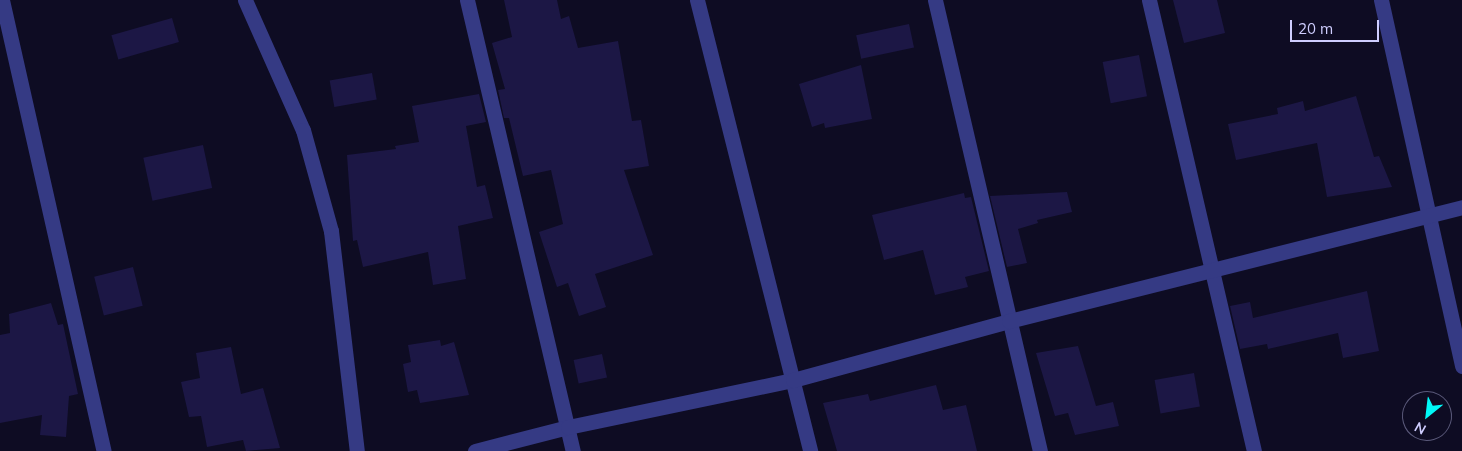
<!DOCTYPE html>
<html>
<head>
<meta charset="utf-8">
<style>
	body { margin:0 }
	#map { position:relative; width:1462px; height:451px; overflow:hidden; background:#0e0c23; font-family:Mulish,sans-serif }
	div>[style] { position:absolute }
	.building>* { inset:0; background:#1c1745; transform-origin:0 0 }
	.minor>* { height:15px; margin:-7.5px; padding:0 7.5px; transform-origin:7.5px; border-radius:7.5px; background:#353a84 }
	span { translate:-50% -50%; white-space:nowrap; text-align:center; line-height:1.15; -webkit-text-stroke:4px #0e0c23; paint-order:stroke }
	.north { position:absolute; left:1402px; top:391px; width:50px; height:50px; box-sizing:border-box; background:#0e0c23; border:1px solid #5b5a7b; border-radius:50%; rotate:209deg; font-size:14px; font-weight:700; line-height:20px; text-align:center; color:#cfceff }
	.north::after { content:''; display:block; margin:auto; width:18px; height:22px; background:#00f9f8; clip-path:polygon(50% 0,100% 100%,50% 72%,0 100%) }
	.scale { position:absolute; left:1290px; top:20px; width:89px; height:22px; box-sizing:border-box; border:2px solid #cfceff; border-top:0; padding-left:6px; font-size:15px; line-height:18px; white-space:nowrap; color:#cfceff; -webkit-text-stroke:4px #0e0c23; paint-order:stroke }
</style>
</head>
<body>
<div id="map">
	<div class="building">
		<i style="clip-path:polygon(504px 0,557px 0,561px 19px,569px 16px,578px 48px,618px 41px,632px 121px,641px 120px,649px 166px,624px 170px,653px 255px,595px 274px,606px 307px,579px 316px,568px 283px,557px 287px,539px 232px,563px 224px,551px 170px,523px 176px,509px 118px,504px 118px,498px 90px,505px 89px,492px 43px,512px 37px)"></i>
		<i style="clip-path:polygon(1173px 0,1217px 0,1225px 33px,1184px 43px)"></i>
		<i style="left:172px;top:18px;width:25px;height:63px;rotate:74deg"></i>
		<i style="left:909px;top:24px;width:24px;height:54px;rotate:78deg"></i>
		<i style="left:1139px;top:55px;width:42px;height:37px;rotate:79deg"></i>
		<i style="clip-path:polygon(861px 65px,872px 119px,825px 128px,824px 123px,812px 127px,799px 84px)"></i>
		<i style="left:372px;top:73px;width:27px;height:43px;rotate:80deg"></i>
		<i style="clip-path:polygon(479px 94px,486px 122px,466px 126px,477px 187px,485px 185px,493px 218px,458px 226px,466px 279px,433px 285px,428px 252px,363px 267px,357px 240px,353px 241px,347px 155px,396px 149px,395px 146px,419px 142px,412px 106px)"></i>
		<i style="clip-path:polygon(1356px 96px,1374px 157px,1379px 156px,1392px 187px,1327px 197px,1317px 143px,1236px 160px,1228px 124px,1278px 114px,1277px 108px,1303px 101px,1305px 111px)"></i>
		<i style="left:203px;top:145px;width:44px;height:61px;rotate:78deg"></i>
		<i style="clip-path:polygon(1067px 192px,1072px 212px,1037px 220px,1038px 223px,1018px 229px,1027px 263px,1007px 267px,990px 196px)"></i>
		<i style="clip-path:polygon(964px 193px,965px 198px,971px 197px,989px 271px,965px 277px,968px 287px,935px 295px,923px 250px,884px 260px,872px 215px)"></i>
		<i style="left:133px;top:267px;width:40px;height:40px;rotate:76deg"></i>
		<i style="clip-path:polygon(1367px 291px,1379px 351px,1343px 358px,1338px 333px,1268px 349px,1267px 344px,1240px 349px,1230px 306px,1250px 302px,1253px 318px)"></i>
		<i style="clip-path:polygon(51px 303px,58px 325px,63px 324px,78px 394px,69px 396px,66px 437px,40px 435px,42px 415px,0 423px,0 335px,10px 333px,9px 314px)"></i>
		<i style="clip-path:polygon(440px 340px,441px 346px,454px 342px,469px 395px,420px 403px,417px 390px,408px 392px,403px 364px,411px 362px,408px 345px)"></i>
		<i style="clip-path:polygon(1078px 346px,1096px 406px,1113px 402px,1119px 426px,1075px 435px,1068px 413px,1055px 416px,1036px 353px)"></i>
		<i style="clip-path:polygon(231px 347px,241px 394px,263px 388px,280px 448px,246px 451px,243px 440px,207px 447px,201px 416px,189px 417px,181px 382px,200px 378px,196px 353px)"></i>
		<i style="left:602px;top:354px;width:24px;height:29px;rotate:78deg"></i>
		<i style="left:1194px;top:373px;width:34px;height:40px;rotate:80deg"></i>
		<i style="clip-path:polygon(936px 385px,943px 410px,966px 405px,977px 451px,837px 451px,823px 403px,868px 394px,870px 401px)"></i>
	</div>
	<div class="minor">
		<i style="left:2px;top:0;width:462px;rotate:77.3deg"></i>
		<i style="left:245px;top:0;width:142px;rotate:66deg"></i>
		<i style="left:303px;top:130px;width:105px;rotate:74.5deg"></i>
		<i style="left:331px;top:231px;width:222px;rotate:83.3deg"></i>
		<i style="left:467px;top:0;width:463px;rotate:76.8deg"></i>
		<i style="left:697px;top:0;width:465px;rotate:75.9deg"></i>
		<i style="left:935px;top:0;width:463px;rotate:76.9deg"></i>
		<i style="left:1149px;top:0;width:463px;rotate:76.9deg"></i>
		<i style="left:1381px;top:0;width:375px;rotate:77.5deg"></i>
		<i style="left:475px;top:451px;width:96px;rotate:-14.5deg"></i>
		<i style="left:568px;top:427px;width:230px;rotate:-11.8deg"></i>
		<i style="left:793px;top:380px;width:224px;rotate:-15.3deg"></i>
		<i style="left:1009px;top:321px;width:467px;rotate:-14.1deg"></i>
	</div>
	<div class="north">N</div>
	<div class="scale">20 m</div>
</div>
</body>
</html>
